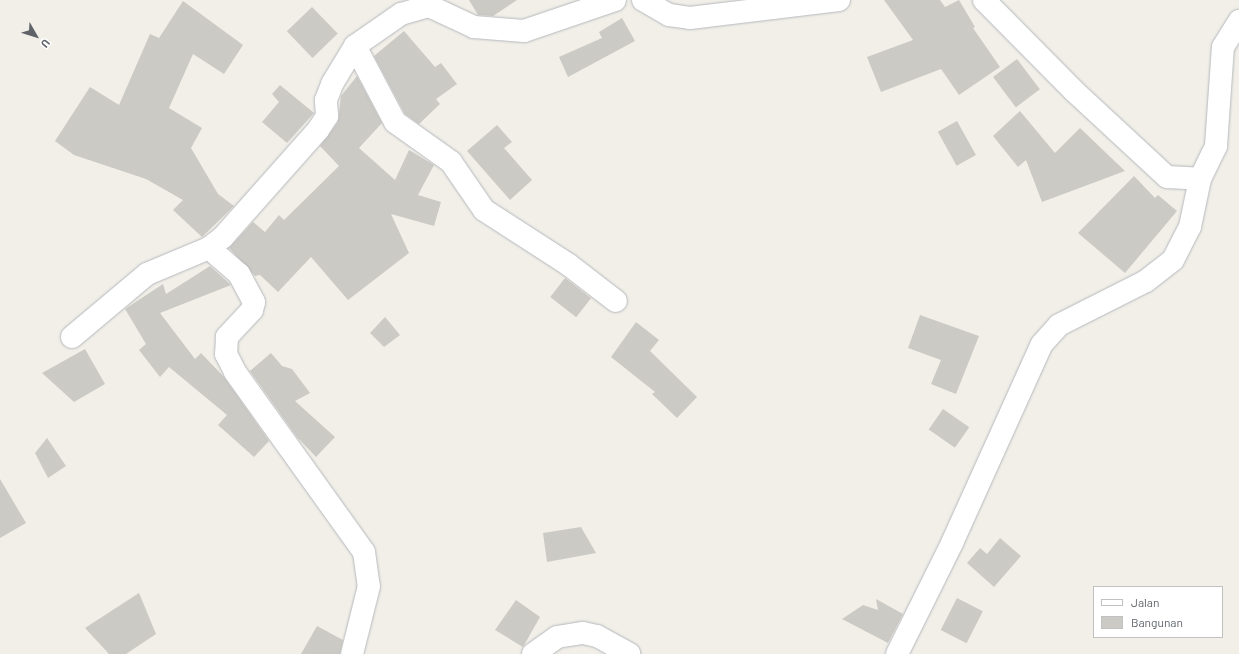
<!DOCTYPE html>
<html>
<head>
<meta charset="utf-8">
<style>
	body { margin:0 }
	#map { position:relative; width:1239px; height:654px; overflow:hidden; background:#f1efe8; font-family:Barlow,sans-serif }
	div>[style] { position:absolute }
	.building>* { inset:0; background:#cccac5; transform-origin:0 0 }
	.roads { filter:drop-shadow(0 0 1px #b5b8bc) drop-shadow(0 0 1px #b5b8bc) }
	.minor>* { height:22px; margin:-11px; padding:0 11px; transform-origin:11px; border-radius:11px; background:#fff }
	span { translate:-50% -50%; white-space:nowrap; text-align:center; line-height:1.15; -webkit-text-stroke:3px #fff; paint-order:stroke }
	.legend { position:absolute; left:1093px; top:586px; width:130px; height:52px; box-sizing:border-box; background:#fff; border:1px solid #bfc1c3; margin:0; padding:5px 7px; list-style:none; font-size:12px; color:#5f6368 }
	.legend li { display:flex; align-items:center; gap:8px; height:20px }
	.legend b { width:20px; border:1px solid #bfc1c3 }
	.north { position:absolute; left:16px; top:16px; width:40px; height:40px; -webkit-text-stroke:3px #fff; paint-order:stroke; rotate:129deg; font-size:11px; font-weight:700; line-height:16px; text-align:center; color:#5f6368 }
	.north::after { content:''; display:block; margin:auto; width:14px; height:18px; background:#5f6368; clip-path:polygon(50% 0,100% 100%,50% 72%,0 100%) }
</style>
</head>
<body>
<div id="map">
	<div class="building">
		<i style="clip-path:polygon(469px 0,517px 0,493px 16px,478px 15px)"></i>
		<i style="clip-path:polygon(884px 0,940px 0,945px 7px,959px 0,975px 27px,973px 28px,1000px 67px,959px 95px,941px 69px,881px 92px,867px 57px,913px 40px)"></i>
		<i style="clip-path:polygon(183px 1px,243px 45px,224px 74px,193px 54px,169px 108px,202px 128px,191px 148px,218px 194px,234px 206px,202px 237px,173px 210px,183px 200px,146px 179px,74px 155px,55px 141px,90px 87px,119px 105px,150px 34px,159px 38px)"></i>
		<i style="left:312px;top:7px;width:37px;height:35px;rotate:46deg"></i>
		<i style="clip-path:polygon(622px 18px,635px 41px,568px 77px,559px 57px,602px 38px,599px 32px)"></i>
		<i style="clip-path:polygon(404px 31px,435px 67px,441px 63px,457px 84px,436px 99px,440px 104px,419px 124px,405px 114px,374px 56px)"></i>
		<i style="left:1017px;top:59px;width:38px;height:30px;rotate:53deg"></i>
		<i style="clip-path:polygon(357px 76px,382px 123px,359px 148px,395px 180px,409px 150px,434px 165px,418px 195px,441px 202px,434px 226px,391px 214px,409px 253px,348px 300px,311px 257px,278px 292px,260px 275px,255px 276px,229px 248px,253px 222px,265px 232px,279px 215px,284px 220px,339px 166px,320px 146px,338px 122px,341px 96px)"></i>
		<i style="clip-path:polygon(280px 85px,314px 113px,287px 143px,262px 122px,279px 102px,272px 94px)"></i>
		<i style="clip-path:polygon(1020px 111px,1055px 153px,1080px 128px,1125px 171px,1042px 202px,1026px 160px,1018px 167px,993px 136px)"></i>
		<i style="left:957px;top:121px;width:39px;height:22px;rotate:61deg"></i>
		<i style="clip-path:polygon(497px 125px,512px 142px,504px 148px,532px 180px,510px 200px,467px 151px)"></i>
		<i style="clip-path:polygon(1134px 176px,1155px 198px,1158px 195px,1177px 211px,1125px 273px,1078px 233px)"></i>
		<i style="clip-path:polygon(210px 266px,231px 285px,160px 313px,195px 359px,201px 353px,224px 377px,269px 441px,254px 457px,218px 425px,227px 415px,169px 367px,160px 377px,139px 350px,146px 344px,125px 309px,163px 284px,166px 294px)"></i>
		<i style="left:565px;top:278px;width:33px;height:24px;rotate:38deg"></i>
		<i style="clip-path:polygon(920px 315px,979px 336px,956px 394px,931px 384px,941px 360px,908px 348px)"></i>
		<i style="clip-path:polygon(385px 317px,400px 335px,384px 347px,370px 333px)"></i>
		<i style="clip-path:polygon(636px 322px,659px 340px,650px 351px,697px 397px,677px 418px,652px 394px,655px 392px,611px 357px)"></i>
		<i style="clip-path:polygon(85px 349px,105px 384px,74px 402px,42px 373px)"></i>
		<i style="clip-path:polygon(271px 353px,282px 366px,292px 369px,310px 393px,295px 401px,335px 437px,316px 457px,297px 437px,250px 371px)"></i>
		<i style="left:943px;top:409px;width:32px;height:25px;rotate:35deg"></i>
		<i style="clip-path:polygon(47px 438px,66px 466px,48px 478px,35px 453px)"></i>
		<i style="clip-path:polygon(0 479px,26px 523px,0 538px)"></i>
		<i style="clip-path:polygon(581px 527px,596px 553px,547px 562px,543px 533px)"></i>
		<i style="clip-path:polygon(1000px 538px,1021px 556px,994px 587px,967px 563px,980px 548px,987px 554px)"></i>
		<i style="clip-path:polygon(139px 593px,156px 634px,126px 654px,109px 654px,85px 628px)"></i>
		<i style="left:957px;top:598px;width:29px;height:36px;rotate:27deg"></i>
		<i style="clip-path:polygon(876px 599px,903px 614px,888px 643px,842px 619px,863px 605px,878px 610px)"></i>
		<i style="clip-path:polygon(516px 600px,540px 617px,523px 647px,495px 630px)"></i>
		<i style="clip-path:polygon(317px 626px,343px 640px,340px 654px,301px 654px)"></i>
	</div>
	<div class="roads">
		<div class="minor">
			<i style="left:643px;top:0;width:30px;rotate:30deg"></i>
			<i style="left:669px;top:15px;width:21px;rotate:8deg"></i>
			<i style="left:690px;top:18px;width:150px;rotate:-6.9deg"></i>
			<i style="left:984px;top:0;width:128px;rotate:45.3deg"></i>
			<i style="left:1074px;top:91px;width:127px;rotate:42.8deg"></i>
			<i style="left:1167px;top:177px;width:33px;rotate:3deg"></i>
			<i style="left:355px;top:46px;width:86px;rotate:62.2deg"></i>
			<i style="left:395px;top:122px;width:69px;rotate:35.5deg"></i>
			<i style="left:451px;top:162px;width:58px;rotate:55.5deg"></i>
			<i style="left:484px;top:210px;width:101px;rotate:32.9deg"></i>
			<i style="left:569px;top:265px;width:59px;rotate:37.5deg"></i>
			<i style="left:209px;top:248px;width:40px;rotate:41deg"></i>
			<i style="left:239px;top:274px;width:32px;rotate:62deg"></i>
			<i style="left:254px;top:302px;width:8px;rotate:104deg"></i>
			<i style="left:252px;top:310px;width:37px;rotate:133deg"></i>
			<i style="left:227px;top:337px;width:17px;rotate:93deg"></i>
			<i style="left:226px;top:354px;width:20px;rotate:63deg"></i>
			<i style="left:235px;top:372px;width:221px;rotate:54.4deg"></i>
			<i style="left:364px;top:552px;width:34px;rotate:82deg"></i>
			<i style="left:369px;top:586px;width:70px;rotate:104deg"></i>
			<i style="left:72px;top:337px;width:98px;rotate:-40deg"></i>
			<i style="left:147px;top:274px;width:67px;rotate:-22.8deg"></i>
			<i style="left:209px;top:248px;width:18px;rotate:-38deg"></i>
			<i style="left:223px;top:237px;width:143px;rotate:-48.4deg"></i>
			<i style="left:318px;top:130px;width:17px;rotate:-57deg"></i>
			<i style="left:327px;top:116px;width:16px;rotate:-94deg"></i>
			<i style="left:326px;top:100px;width:17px;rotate:-69deg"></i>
			<i style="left:332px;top:84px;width:44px;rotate:-58.8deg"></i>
			<i style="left:355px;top:46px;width:56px;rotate:-34.8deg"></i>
			<i style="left:401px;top:14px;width:29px;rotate:-16deg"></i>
			<i style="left:429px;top:6px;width:50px;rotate:25deg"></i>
			<i style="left:474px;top:27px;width:50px;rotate:4.6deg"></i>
			<i style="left:524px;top:31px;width:96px;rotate:-18.8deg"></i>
			<i style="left:533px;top:654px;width:29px;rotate:-35deg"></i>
			<i style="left:557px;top:637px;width:26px;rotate:-9deg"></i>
			<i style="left:583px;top:633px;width:14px;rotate:12deg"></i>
			<i style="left:597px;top:636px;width:37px;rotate:29deg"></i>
			<i style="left:897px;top:654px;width:124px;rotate:-63.6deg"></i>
			<i style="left:952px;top:543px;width:218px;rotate:-65.7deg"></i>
			<i style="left:1042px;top:344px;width:25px;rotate:-48deg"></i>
			<i style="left:1059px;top:325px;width:97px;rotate:-26.8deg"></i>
			<i style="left:1146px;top:281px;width:34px;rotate:-38deg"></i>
			<i style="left:1173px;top:260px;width:37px;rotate:-63deg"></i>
			<i style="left:1190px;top:227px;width:49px;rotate:-78.2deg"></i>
			<i style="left:1200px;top:179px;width:37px;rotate:-64deg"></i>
			<i style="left:1216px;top:146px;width:99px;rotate:-86deg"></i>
			<i style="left:1223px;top:47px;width:31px;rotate:-58deg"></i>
		</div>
	</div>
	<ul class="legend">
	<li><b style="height:5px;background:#fff"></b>Jalan</li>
	<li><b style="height:11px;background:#cccac5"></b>Bangunan</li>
	</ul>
	<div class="north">U</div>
</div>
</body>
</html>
